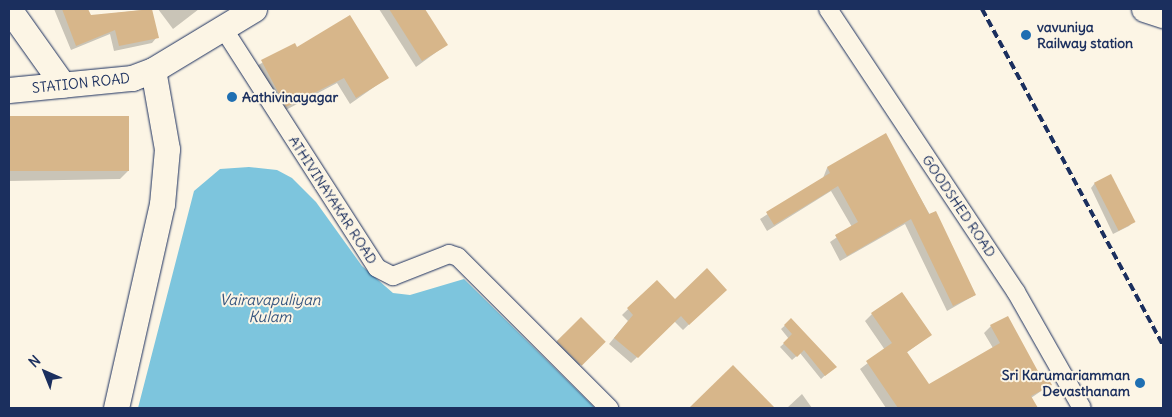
<!DOCTYPE html>
<html>
<head>
<meta charset="utf-8">
<style>
	body { margin:0 }
	#map { position:relative; width:1172px; height:417px; overflow:hidden; background:#fcf5e5; font-family:Delius,sans-serif }
	div>[style] { position:absolute }
	.water>* { inset:0; background:#7dc5dd }
	.shadow>* { inset:0; background:#0003; transform-origin:0 0 }
	.building>* { inset:0; background:#d7b68a; transform-origin:0 0 }
	.roads { filter:drop-shadow(0 0 1px #1b2f5e) drop-shadow(0 0 1px #1b2f5e) }
	.street>* { height:18px; margin:-9px; padding:0 9px; transform-origin:9px; border-radius:9px; background:#fcf5e5 }
	.secondary>* { height:25px; margin:-12.5px; padding:0 12.5px; transform-origin:12.5px; border-radius:12.5px; background:#fcf5e5 }
	.rail>* { height:4px; margin-top:-2px; transform-origin:0; background:repeating-linear-gradient(90deg,#1b2f5e 0 8px,transparent 0 12px) }
	.dots>* { width:14px; height:14px; translate:-50% -50%; box-sizing:border-box; border:2px solid #fcf5e5; border-radius:50% }
	span { translate:-50% -50%; white-space:nowrap; text-align:center; line-height:1.15; -webkit-text-stroke:4px #fcf5e5; paint-order:stroke }
	.poi-label { font-size:14px; color:#1b2f5e; font-weight:700 }
	.left { translate:0 -50%; text-align:left }
	.right { translate:-100% -50%; text-align:right }
	.street-label { font-size:14px; color:#1b2f5e }
	.water-label { font-size:15px; color:#34547e; font-style:italic }
	.frame { position:absolute; inset:0; border:10px solid #1b2f5e; pointer-events:none }
	.north { position:absolute; left:20px; top:347px; width:50px; height:50px; -webkit-text-stroke:4px #fcf5e5; paint-order:stroke; rotate:316deg; font-size:14px; font-weight:700; line-height:20px; text-align:center; color:#1b2f5e }
	.north::after { content:''; display:block; margin:auto; width:18px; height:22px; background:#1b2f5e; clip-path:polygon(50% 0,100% 100%,50% 72%,0 100%) }
</style>
</head>
<body>
<div id="map">
	<div class="water">
		<i style="clip-path:polygon(249px 167px,277px 170px,292px 178px,316px 202px,362px 266px,393px 293px,410px 295px,464px 279px,595px 408px,138px 408px,194px 191px,220px 169px)"></i>
	</div>
	<div class="shadow">
		<i style="clip-path:polygon(54px 9px,87px 9px,90px 16px,151px 9px,157px 37px,152px 43px,114px 51px,110px 34px,71px 50px)"></i>
		<i style="clip-path:polygon(158px 9px,199px 9px,173px 29px)"></i>
		<i style="clip-path:polygon(379px 9px,424px 9px,446px 45px,416px 67px)"></i>
		<i style="clip-path:polygon(294px 44px,297px 49px,387px 78px,350px 104px,337px 83px,280px 113px,255px 67px)"></i>
		<i style="clip-path:polygon(128px 117px,128px 171px,120px 179px,9px 181px,9px 119px)"></i>
		<i style="clip-path:polygon(885px 135px,975px 295px,947px 311px,905px 224px,840px 261px,830px 242px,852px 227px,831px 191px,767px 231px,760px 219px,823px 178px,827px 168px)"></i>
		<i style="clip-path:polygon(1095px 183px,1133px 222px,1129px 226px,1113px 234px,1091px 188px)"></i>
		<i style="clip-path:polygon(657px 281px,675px 301px,725px 290px,683px 330px,674px 321px,631px 363px,609px 344px,628px 321px,622px 315px)"></i>
		<i style="clip-path:polygon(872px 314px,930px 335px,906px 353px,929px 386px,993px 348px,984px 333px,991px 326px,1050px 385px,1031px 398px,1037px 408px,946px 408px,943px 402px,935px 408px,886px 408px,860px 369px,885px 350px,865px 321px)"></i>
		<i style="left:581px;top:318px;width:33px;height:40px;rotate:46deg"></i>
		<i style="clip-path:polygon(791px 320px,831px 370px,821px 379px,800px 353px,792px 360px,780px 347px,789px 339px,781px 329px)"></i>
		<i style="clip-path:polygon(733px 367px,773px 408px,690px 408px)"></i>
		<i style="clip-path:polygon(802px 394px,812px 408px,787px 408px)"></i>
	</div>
	<div class="building">
		<i style="clip-path:polygon(62px 9px,88px 9px,91px 15px,152px 9px,159px 38px,119px 46px,115px 30px,76px 46px)"></i>
		<i style="clip-path:polygon(389px 9px,425px 9px,448px 45px,422px 61px)"></i>
		<i style="clip-path:polygon(350px 15px,389px 78px,356px 98px,344px 78px,286px 107px,261px 60px,295px 43px,297px 47px)"></i>
		<i style="left:129px;top:116px;width:55px;height:120px;rotate:90deg"></i>
		<i style="clip-path:polygon(886px 133px,929px 214px,936px 211px,976px 295px,953px 306px,911px 219px,847px 256px,835px 235px,858px 222px,838px 186px,774px 225px,766px 212px,830px 173px,827px 167px)"></i>
		<i style="left:1111px;top:174px;width:54px;height:19px;rotate:63deg"></i>
		<i style="clip-path:polygon(707px 268px,727px 290px,689px 325px,681px 316px,638px 358px,614px 338px,633px 315px,627px 308px,657px 280px,675px 299px)"></i>
		<i style="clip-path:polygon(902px 292px,932px 335px,907px 352px,929px 384px,1000px 343px,990px 325px,1008px 316px,1040px 375px,1045px 372px,1052px 385px,1031px 396px,1038px 408px,898px 408px,866px 361px,892px 343px,871px 313px)"></i>
		<i style="left:581px;top:317px;width:35px;height:34px;rotate:45deg"></i>
		<i style="clip-path:polygon(791px 318px,837px 367px,825px 376px,804px 350px,797px 357px,783px 343px,792px 334px,784px 325px)"></i>
		<i style="clip-path:polygon(733px 365px,775px 408px,689px 408px)"></i>
	</div>
	<div class="roads">
		<div class="street">
			<i style="left:828px;top:9px;width:340px;rotate:56.4deg"></i>
			<i style="left:1016px;top:292px;width:133px;rotate:60.4deg"></i>
			<i style="left:223px;top:28px;width:285px;rotate:57.3deg"></i>
			<i style="left:377px;top:268px;width:18px;rotate:27deg"></i>
			<i style="left:393px;top:276px;width:60px;rotate:-21.4deg"></i>
			<i style="left:449px;top:254px;width:9px;rotate:18deg"></i>
			<i style="left:458px;top:257px;width:214px;rotate:45deg"></i>
		</div>
		<div class="secondary">
			<i style="left:9px;top:9px;width:93px;rotate:54.6deg"></i>
			<i style="left:1144px;top:9px;width:20px;rotate:18deg"></i>
			<i style="left:9px;top:90px;width:124px;rotate:-5.6deg"></i>
			<i style="left:132px;top:78px;width:22px;rotate:-21deg"></i>
			<i style="left:153px;top:70px;width:118px;rotate:-31.1deg"></i>
			<i style="left:116px;top:408px;width:209px;rotate:-77.3deg"></i>
			<i style="left:162px;top:204px;width:55px;rotate:-84.8deg"></i>
			<i style="left:167px;top:149px;width:80px;rotate:-100deg"></i>
		</div>
	</div>
	<div class="rail">
		<i style="left:982px;top:9px;width:382px;rotate:61.7deg"></i>
	</div>
	<div class="dots">
		<i style="left:1026px;top:35px;background:#1f6fb2"></i>
		<i style="left:232px;top:97px;background:#1f6fb2"></i>
		<i style="left:1140px;top:383px;background:#1f6fb2"></i>
	</div>
	<div class="poi-label">
		<span class="left" style="left:1037px;top:35px">vavuniya<br>Railway station</span>
		<span class="left" style="left:242px;top:97px">Aathivinayagar</span>
		<span class="right" style="left:1130px;top:383px">Sri Karumariamman<br>Devasthanam</span>
	</div>
	<div class="street-label">
		<span style="left:81px;top:83px;rotate:-6deg">STATION ROAD</span>
		<span style="left:333px;top:200px;rotate:57deg">ATHIVINAYAKAR ROAD</span>
		<span style="left:959px;top:206px;rotate:56deg">GOODSHED ROAD</span>
	</div>
	<div class="water-label">
		<span style="left:270px;top:308px">Vairavapuliyan<br>Kulam</span>
	</div>
	<div class="frame"></div>
	<div class="north">N</div>
</div>
</body>
</html>
